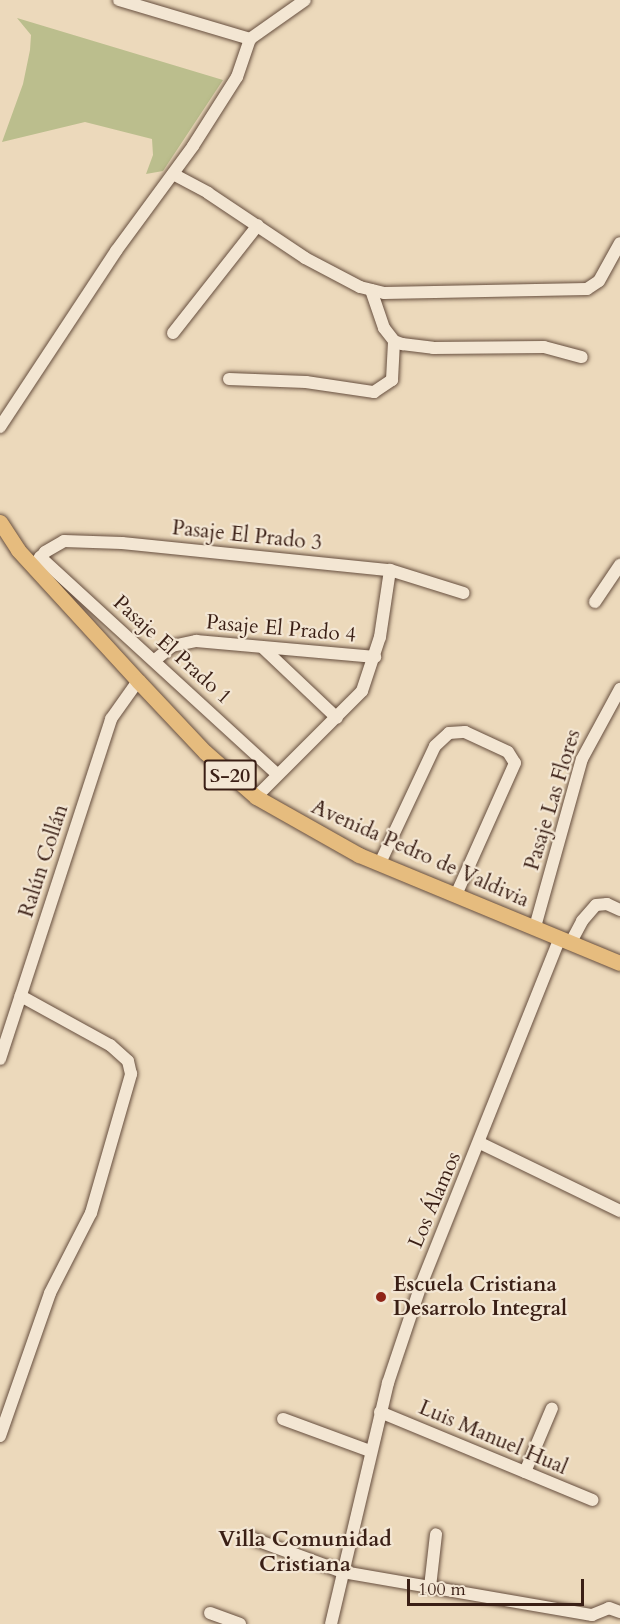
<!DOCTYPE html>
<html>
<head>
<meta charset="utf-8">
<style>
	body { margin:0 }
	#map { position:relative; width:620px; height:1624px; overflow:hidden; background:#ecd9bb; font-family:Cardo,serif }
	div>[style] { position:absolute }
	.green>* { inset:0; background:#bbbe8d }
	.roads { filter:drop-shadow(0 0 2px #664e3e) drop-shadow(0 0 2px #664e3e) }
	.minor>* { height:12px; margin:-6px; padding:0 6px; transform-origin:6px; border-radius:6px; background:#f3e6d3 }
	.major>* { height:15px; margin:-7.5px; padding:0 7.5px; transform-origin:7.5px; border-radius:7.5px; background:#e6bc7e }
	.dots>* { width:16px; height:16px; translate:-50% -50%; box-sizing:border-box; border:3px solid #f3e6d3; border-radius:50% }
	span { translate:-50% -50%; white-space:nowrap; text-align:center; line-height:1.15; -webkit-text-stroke:4.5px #f3e6d3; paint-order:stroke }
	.shield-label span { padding:2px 4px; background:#f3e6d3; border:2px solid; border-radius:4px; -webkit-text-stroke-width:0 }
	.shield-label { font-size:20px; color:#3a1f15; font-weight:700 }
	.street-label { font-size:21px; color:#3a1f15 }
	.poi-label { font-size:21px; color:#3a1f15; font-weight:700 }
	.left { translate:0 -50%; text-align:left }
	.neighbourhood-label { font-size:22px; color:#3a1f15; font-weight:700 }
	.scale { position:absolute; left:407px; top:1579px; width:177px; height:27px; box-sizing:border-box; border:3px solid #3a1f15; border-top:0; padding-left:8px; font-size:18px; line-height:21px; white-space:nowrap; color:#3a1f15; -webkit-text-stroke:4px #f3e6d3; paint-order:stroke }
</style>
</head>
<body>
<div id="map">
	<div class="green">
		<i style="clip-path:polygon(17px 18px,223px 80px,163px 171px,146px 174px,153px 155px,152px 139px,85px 122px,2px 142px,23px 84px,30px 50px,31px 35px)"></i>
	</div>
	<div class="roads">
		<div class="minor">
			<i style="left:119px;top:0;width:137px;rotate:16.6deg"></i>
			<i style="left:173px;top:174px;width:40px;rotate:28deg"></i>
			<i style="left:208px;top:193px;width:117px;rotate:33.8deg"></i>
			<i style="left:305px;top:258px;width:62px;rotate:27.8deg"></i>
			<i style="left:360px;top:287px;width:25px;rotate:14deg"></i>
			<i style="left:384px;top:293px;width:203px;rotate:-1.1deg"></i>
			<i style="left:587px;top:289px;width:14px;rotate:-34deg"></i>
			<i style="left:599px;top:281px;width:43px;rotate:-61.1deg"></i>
			<i style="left:371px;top:290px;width:40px;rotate:71.1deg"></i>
			<i style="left:384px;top:328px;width:16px;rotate:52deg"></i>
			<i style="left:394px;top:341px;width:9px;rotate:21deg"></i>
			<i style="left:402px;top:344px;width:31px;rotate:7deg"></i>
			<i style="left:433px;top:348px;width:111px;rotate:-0.5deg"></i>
			<i style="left:544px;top:347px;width:39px;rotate:15deg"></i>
			<i style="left:173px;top:333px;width:137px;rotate:-51.8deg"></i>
			<i style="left:229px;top:379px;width:77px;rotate:2.2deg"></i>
			<i style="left:306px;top:382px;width:69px;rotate:8.4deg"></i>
			<i style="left:374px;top:392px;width:22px;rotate:-34deg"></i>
			<i style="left:392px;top:380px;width:39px;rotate:-87deg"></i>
			<i style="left:0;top:427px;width:211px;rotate:-56.6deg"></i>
			<i style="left:116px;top:251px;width:130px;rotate:-53.7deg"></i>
			<i style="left:193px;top:146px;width:82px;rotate:-57.5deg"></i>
			<i style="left:237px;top:77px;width:40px;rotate:-71.1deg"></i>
			<i style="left:250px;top:39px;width:67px;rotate:-35.3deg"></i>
			<i style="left:40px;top:557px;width:320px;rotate:42.5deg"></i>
			<i style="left:33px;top:566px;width:18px;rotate:-49deg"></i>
			<i style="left:45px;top:552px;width:22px;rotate:-30deg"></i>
			<i style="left:64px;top:541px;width:58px;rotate:2deg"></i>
			<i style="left:122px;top:543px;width:269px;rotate:5.8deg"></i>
			<i style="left:390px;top:570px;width:77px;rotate:17.3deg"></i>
			<i style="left:595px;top:602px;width:45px;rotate:-56deg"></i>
			<i style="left:262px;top:647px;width:103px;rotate:43.4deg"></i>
			<i style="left:155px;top:660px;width:22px;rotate:-39deg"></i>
			<i style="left:172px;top:646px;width:25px;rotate:-12deg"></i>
			<i style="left:196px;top:641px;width:180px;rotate:5.1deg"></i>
			<i style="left:256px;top:797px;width:150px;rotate:-45deg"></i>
			<i style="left:362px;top:691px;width:57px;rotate:-71.6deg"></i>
			<i style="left:380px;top:637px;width:68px;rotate:-81.5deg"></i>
			<i style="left:380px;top:863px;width:129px;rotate:-64.8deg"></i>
			<i style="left:435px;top:746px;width:19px;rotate:-43deg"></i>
			<i style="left:449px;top:733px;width:16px;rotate:-4deg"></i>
			<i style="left:465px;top:732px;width:47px;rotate:24.9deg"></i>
			<i style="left:508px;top:752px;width:13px;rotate:58deg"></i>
			<i style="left:515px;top:763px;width:145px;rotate:114.1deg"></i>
			<i style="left:535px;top:927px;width:174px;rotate:-74.4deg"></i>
			<i style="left:582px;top:759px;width:80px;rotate:-61.5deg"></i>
			<i style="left:571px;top:942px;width:24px;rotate:-62deg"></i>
			<i style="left:582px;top:921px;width:21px;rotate:-49deg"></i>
			<i style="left:596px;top:905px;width:11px;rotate:-5deg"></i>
			<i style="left:607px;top:904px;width:14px;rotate:25deg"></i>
			<i style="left:0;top:1059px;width:358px;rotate:-71.9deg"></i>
			<i style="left:111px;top:719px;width:47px;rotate:-54.6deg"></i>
			<i style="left:480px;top:1143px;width:156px;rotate:25.9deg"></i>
			<i style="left:380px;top:1412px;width:230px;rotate:22.5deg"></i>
			<i style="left:283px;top:1419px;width:93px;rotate:20.2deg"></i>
			<i style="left:0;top:1436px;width:151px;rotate:-70.7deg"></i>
			<i style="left:50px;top:1293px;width:90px;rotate:-62.9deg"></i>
			<i style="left:91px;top:1213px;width:145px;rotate:-73.9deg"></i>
			<i style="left:131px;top:1074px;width:13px;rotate:-103deg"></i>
			<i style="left:128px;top:1061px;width:24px;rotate:-138deg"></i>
			<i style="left:110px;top:1045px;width:102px;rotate:-151.2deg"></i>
			<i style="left:525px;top:1472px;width:69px;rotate:-67.1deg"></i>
			<i style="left:251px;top:1538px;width:98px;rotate:20.3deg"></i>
			<i style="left:343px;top:1572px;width:253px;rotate:9.8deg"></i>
			<i style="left:592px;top:1615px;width:18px;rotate:-22deg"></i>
			<i style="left:609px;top:1608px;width:12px;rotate:20deg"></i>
			<i style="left:430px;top:1587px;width:53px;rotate:-83.5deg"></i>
			<i style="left:210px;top:1613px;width:32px;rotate:20deg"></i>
			<i style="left:331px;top:1624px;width:248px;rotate:-76.7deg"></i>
			<i style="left:388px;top:1383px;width:103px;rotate:-71.4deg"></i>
			<i style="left:421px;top:1285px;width:374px;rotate:-68.2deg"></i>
		</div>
		<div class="major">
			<i style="left:0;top:522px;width:33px;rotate:57deg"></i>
			<i style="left:18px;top:550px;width:178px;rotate:47.5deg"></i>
			<i style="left:138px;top:681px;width:98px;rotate:46.7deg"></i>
			<i style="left:205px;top:752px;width:68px;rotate:41.4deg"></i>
			<i style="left:256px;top:797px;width:118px;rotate:29.4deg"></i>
			<i style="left:359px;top:855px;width:282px;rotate:22.5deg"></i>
		</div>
	</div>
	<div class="dots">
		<i style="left:381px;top:1297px;background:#8f2418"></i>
	</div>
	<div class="shield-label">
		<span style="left:230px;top:775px">S-20</span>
	</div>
	<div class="street-label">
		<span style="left:247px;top:536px;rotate:6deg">Pasaje El Prado 3</span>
		<span style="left:281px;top:629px;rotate:5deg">Pasaje El Prado 4</span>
		<span style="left:172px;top:650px;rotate:42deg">Pasaje El Prado 1</span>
		<span style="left:553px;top:800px;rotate:-73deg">Pasaje Las Flores</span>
		<span style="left:420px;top:854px;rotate:24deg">Avenida Pedro de Valdivia</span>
		<span style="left:44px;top:861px;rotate:-72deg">Ralún Collán</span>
		<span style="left:435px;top:1200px;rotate:-67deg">Los Álamos</span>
		<span style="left:493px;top:1438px;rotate:23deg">Luis Manuel Hual</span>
	</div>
	<div class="poi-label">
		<span class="left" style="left:393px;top:1297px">Escuela Cristiana<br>Desarrolo Integral</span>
	</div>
	<div class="neighbourhood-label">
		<span style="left:305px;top:1552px">Villa Comunidad<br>Cristiana</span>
	</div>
	<div class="scale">100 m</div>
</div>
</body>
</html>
